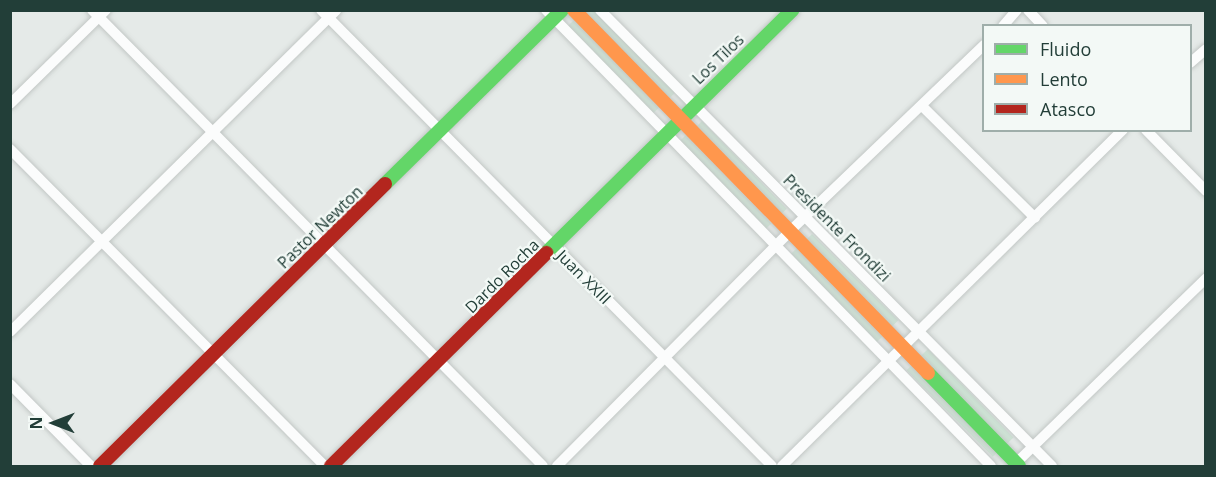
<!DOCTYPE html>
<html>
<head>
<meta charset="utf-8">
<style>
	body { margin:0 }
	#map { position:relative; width:1216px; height:477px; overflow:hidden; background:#e5eae8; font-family:"Open Sans",sans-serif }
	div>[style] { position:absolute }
	.green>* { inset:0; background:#cee3d5; transform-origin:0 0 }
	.roads { filter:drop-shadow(0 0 2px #c2c7c5) drop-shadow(0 0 2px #c2c7c5) }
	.street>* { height:10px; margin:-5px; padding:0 5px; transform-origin:5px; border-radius:5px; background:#fbfcfc }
	.fast>* { height:14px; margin:-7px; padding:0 7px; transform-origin:7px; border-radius:7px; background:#63d668 }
	.slow>* { height:14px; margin:-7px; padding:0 7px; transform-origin:7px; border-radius:7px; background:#ff974d }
	.jam>* { height:14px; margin:-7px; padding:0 7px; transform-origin:7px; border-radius:7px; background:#b3261e }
	span { translate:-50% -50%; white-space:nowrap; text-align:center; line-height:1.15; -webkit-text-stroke:4.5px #f3f9f6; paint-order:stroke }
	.street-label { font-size:16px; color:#223e38 }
	.frame { position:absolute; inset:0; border:12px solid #223e38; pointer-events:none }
	.legend { position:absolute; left:982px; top:24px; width:210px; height:108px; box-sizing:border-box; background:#f3f9f6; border:2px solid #9faeaa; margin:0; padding:8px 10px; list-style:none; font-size:18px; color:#223e38 }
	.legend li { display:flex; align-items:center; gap:12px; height:30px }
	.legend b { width:30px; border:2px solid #9faeaa }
	.north { position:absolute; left:24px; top:393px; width:60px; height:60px; -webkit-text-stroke:4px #f3f9f6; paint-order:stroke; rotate:270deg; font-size:16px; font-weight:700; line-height:24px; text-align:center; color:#223e38 }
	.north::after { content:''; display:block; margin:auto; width:21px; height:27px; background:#223e38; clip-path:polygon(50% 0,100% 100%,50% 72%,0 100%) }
</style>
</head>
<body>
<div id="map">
	<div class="green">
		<i style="clip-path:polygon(584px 11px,594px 11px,675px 93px,668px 99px)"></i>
		<i style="left:574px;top:20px;width:122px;height:10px;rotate:45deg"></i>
		<i style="left:702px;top:121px;width:122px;height:10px;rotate:46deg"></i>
		<i style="left:686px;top:135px;width:123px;height:9px;rotate:46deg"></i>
		<i style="left:812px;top:234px;width:122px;height:10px;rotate:45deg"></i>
		<i style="left:797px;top:248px;width:123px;height:10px;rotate:46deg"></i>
		<i style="left:928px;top:349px;width:123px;height:10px;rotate:46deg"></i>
		<i style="left:913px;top:364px;width:122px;height:9px;rotate:45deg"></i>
	</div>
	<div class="roads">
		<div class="street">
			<i style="left:92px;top:10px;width:641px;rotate:45.32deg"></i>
			<i style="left:321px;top:10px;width:641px;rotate:45.32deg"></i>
			<i style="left:546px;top:10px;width:637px;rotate:45.7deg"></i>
			<i style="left:600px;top:10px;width:642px;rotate:45.25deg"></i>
			<i style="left:1028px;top:10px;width:22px;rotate:47deg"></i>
			<i style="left:1003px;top:26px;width:21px;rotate:-49deg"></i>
			<i style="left:1190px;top:63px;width:21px;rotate:-41deg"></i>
			<i style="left:10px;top:104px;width:134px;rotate:-44.4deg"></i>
			<i style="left:922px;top:106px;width:159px;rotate:44.7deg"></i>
			<i style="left:1146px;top:130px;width:86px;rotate:45.5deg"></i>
			<i style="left:10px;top:149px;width:447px;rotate:45.2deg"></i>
			<i style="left:10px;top:332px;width:458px;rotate:-44.6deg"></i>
			<i style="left:10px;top:384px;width:115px;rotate:45.4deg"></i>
			<i style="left:557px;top:466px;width:331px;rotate:-45.2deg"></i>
			<i style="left:790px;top:231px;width:269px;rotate:-43.8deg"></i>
			<i style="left:782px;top:466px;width:479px;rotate:-44.6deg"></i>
			<i style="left:1013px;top:466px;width:269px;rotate:-44.2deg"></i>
		</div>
		<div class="fast">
			<i style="left:385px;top:184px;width:248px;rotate:-44.5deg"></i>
			<i style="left:546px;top:253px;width:346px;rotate:-44.6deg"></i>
			<i style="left:928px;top:373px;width:130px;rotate:45.6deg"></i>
		</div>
		<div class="slow">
			<i style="left:574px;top:10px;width:507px;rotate:45.72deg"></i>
		</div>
		<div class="jam">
			<i style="left:100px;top:466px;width:401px;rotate:-44.7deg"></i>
			<i style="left:331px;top:466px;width:303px;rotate:-44.7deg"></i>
		</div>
	</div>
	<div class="street-label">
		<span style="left:718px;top:59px;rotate:-44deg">Los Tilos</span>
		<span style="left:320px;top:227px;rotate:-44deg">Pastor Newton</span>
		<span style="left:837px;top:228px;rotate:45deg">Presidente Frondizi</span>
		<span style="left:502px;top:276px;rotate:-45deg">Dardo Rocha</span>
		<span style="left:584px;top:277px;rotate:45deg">Juan XXIII</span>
	</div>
	<div class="frame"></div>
	<ul class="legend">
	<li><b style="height:8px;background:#63d668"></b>Fluido</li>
	<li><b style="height:8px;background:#ff974d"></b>Lento</li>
	<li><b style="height:8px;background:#b3261e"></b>Atasco</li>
	</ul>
	<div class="north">N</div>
</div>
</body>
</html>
